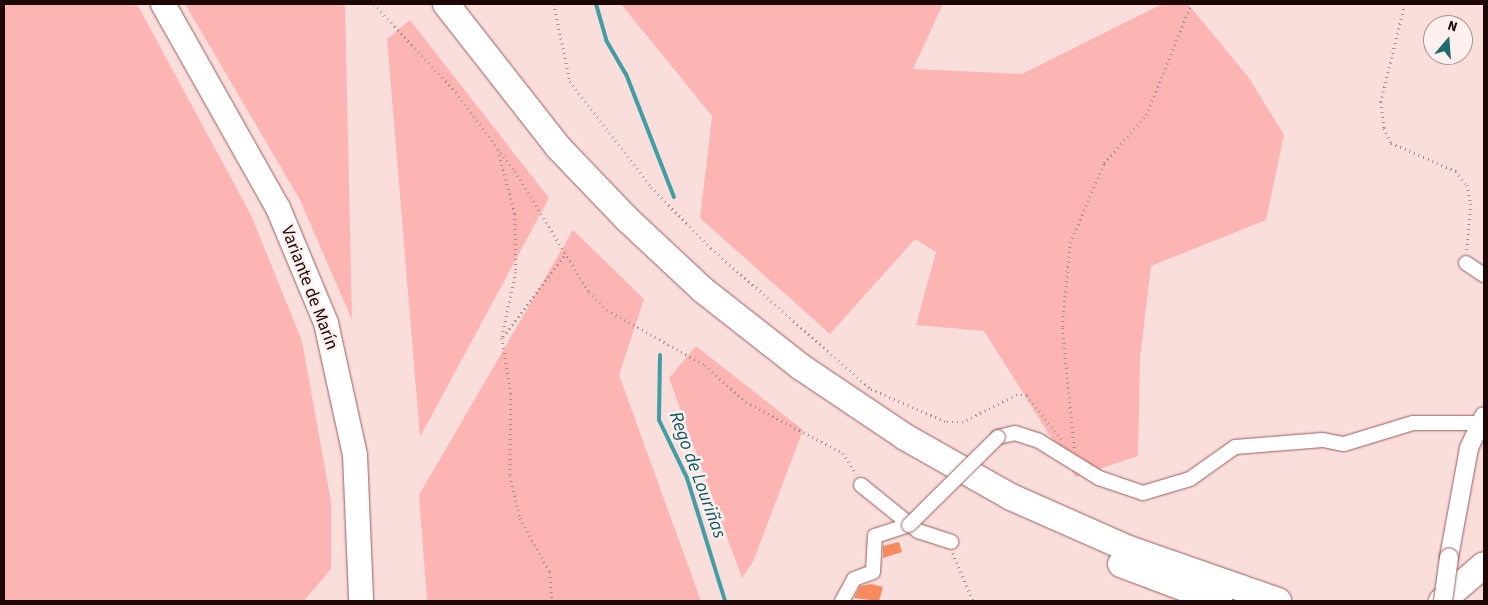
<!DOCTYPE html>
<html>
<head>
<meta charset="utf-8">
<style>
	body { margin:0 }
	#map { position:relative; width:1488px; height:605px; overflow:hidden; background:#fadedc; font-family:"Source Sans 3",sans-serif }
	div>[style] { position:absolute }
	.green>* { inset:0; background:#fcb5b2 }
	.stream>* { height:4px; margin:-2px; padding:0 2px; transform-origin:2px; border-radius:2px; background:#409ea4 }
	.building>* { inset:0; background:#f88a5f }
	.path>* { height:2.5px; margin-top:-1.25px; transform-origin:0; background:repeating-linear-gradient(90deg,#a78e8c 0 1px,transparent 0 5px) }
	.roads { filter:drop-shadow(0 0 1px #985d5b) drop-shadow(0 0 1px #985d5b) }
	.minor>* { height:14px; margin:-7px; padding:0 7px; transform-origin:7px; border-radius:7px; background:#fff }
	.tertiary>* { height:18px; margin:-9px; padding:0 9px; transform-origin:9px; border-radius:9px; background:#fff }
	.trunk>* { height:24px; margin:-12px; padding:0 12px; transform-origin:12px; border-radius:12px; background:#fff }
	.motorway>* { height:26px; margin:-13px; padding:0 13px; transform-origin:13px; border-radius:13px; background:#fff }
	.bridges { filter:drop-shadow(0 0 1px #985d5b) drop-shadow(0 0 1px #985d5b) }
	.minor-bridge>* { height:14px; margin:-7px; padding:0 7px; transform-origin:7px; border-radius:7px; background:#fff }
	.tertiary-bridge>* { height:18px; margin:-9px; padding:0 9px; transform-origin:9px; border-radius:9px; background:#fff }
	span { translate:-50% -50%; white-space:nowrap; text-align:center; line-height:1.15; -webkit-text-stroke:5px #fdefee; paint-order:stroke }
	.street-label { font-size:18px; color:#1d0707 }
	.water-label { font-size:19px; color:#04585e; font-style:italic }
	.frame { position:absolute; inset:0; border:5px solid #1d0707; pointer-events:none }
	.north { position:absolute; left:1423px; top:15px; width:50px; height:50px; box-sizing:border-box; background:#fdefee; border:1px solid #a39292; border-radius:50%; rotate:18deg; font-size:14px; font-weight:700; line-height:20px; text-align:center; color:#1d0707 }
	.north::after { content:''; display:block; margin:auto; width:18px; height:22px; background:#1d6a6f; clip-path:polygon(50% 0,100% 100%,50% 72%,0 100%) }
</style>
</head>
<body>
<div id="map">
	<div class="green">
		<i style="clip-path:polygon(4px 4px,137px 4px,251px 215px,302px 341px,331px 502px,331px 569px,304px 601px,4px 601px)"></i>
		<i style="clip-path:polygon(185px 4px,345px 4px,352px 320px,300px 200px)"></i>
		<i style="clip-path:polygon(621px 4px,943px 4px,913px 69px,1022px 74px,1162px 4px,1188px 4px,1249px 78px,1284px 135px,1266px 220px,1151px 266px,1140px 359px,1138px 456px,1076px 477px,984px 331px,916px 325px,936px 252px,915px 239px,830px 334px,700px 218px,712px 116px)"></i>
		<i style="clip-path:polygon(410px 20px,549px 198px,420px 437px,387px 39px)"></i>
		<i style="clip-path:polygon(573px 230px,644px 299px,619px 375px,701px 601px,427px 601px,419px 495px)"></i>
		<i style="clip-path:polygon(696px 346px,803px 430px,753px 562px,742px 578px,669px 378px)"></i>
	</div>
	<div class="stream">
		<i style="left:596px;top:4px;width:37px;rotate:74deg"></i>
		<i style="left:606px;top:40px;width:39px;rotate:60deg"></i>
		<i style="left:626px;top:74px;width:132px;rotate:68.7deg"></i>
		<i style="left:660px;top:355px;width:65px;rotate:90.9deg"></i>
		<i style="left:659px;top:420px;width:64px;rotate:64.2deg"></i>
		<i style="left:687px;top:478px;width:129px;rotate:72.8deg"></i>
	</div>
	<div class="building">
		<i style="clip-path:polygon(899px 542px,902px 552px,883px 558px,883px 546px)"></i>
		<i style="clip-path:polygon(871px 584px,883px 587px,879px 601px,854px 598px,860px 586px)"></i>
	</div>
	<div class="path">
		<i style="left:374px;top:4px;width:120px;rotate:47deg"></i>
		<i style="left:456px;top:92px;width:99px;rotate:53.2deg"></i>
		<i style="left:515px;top:171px;width:142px;rotate:58.6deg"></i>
		<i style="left:589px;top:292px;width:25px;rotate:45deg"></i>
		<i style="left:607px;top:310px;width:112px;rotate:29.3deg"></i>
		<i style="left:705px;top:365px;width:55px;rotate:42.1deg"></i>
		<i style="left:746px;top:402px;width:110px;rotate:27.7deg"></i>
		<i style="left:843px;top:453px;width:25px;rotate:58deg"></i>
		<i style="left:554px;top:4px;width:79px;rotate:78.3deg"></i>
		<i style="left:570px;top:81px;width:133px;rotate:52.6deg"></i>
		<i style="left:651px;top:187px;width:86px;rotate:45.5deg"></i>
		<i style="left:711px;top:248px;width:213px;rotate:41.4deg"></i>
		<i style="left:871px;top:389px;width:83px;rotate:23.5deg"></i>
		<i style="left:947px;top:422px;width:15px"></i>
		<i style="left:962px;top:422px;width:60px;rotate:-26.6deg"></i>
		<i style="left:1016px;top:395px;width:11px"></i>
		<i style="left:1027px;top:395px;width:56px;rotate:52.3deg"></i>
		<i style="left:1405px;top:4px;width:101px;rotate:103.8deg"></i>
		<i style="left:1381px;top:102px;width:26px;rotate:83deg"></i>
		<i style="left:1384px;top:128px;width:17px;rotate:65deg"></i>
		<i style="left:1391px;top:143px;width:71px;rotate:23.3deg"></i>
		<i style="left:1456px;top:171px;width:18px;rotate:52deg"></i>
		<i style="left:1467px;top:185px;width:19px;rotate:78deg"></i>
		<i style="left:1471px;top:204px;width:46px;rotate:95deg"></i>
		<i style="left:498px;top:150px;width:66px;rotate:75.1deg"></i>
		<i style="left:515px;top:214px;width:58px;rotate:89deg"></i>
		<i style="left:516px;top:272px;width:67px;rotate:102deg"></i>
		<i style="left:502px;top:338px;width:57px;rotate:80.9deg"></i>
		<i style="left:511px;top:394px;width:82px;rotate:90.7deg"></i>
		<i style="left:510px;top:476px;width:43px;rotate:76.6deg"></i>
		<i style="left:520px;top:518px;width:62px;rotate:60.9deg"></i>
		<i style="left:550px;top:572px;width:29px;rotate:86deg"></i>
		<i style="left:503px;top:337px;width:105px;rotate:-53.1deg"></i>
		<i style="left:1074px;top:448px;width:122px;rotate:-95.7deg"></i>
		<i style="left:1062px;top:327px;width:84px;rotate:-84.6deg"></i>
		<i style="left:1070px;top:243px;width:87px;rotate:-67deg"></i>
		<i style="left:1104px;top:163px;width:64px;rotate:-48.8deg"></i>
		<i style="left:1146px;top:115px;width:120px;rotate:-67.9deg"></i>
		<i style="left:953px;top:553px;width:52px;rotate:67.4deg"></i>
	</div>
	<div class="roads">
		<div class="minor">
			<i style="left:1466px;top:263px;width:22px;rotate:34deg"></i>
			<i style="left:998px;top:437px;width:17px;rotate:-13deg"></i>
			<i style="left:1015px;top:433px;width:25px;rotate:18deg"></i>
			<i style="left:1039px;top:441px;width:70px;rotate:31.7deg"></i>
			<i style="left:1099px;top:478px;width:46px;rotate:18.8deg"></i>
			<i style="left:1143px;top:493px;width:49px;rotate:-16.6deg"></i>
			<i style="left:1190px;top:479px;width:55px;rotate:-35.4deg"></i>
			<i style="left:1235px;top:447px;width:88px;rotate:-4.5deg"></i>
			<i style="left:1323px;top:440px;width:21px;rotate:11deg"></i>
			<i style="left:1344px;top:444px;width:72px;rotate:-16.9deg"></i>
			<i style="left:1413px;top:423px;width:66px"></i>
			<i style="left:861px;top:485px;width:73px;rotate:38.9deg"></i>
			<i style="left:918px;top:531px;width:35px;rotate:18deg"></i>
			<i style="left:842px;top:601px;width:25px;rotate:-61deg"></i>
			<i style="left:854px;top:579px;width:20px;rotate:-20deg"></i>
			<i style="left:873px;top:572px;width:36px;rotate:-87deg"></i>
			<i style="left:875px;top:536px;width:36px;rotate:-18deg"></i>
		</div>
		<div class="tertiary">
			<i style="left:1449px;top:557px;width:111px;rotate:-79.6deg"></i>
			<i style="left:1469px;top:448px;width:35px;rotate:-65deg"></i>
		</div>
		<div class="trunk">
			<i style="left:163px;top:4px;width:234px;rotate:60.6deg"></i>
			<i style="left:278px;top:208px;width:125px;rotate:67.3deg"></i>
			<i style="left:326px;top:323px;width:135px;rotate:77.6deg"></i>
			<i style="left:355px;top:455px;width:146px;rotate:87.6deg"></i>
		</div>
		<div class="motorway">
			<i style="left:446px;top:4px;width:182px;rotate:51.9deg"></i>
			<i style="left:558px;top:147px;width:100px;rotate:46.2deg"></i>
			<i style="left:627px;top:219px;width:104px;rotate:43.1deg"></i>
			<i style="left:703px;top:290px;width:125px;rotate:38.2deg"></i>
			<i style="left:801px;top:367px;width:125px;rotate:33.9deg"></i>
			<i style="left:905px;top:437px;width:122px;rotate:29.5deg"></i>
			<i style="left:1011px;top:497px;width:129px;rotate:23.8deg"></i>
			<i style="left:1129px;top:549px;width:158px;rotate:19.2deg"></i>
			<i style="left:1121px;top:564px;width:105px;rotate:20.7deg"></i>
			<i style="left:1442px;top:601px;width:55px;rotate:-40.6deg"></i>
		</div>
	</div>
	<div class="bridges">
		<div class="minor-bridge">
			<i style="left:909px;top:525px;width:125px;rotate:-44.7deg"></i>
		</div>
		<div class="tertiary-bridge">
			<i style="left:1443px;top:601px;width:44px;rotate:-82.2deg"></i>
		</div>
	</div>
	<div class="street-label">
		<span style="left:309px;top:288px;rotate:69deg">Variante de Marín</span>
	</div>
	<div class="water-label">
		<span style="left:697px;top:475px;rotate:70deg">Rego de Louriñas</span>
	</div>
	<div class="frame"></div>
	<div class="north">N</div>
</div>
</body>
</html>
